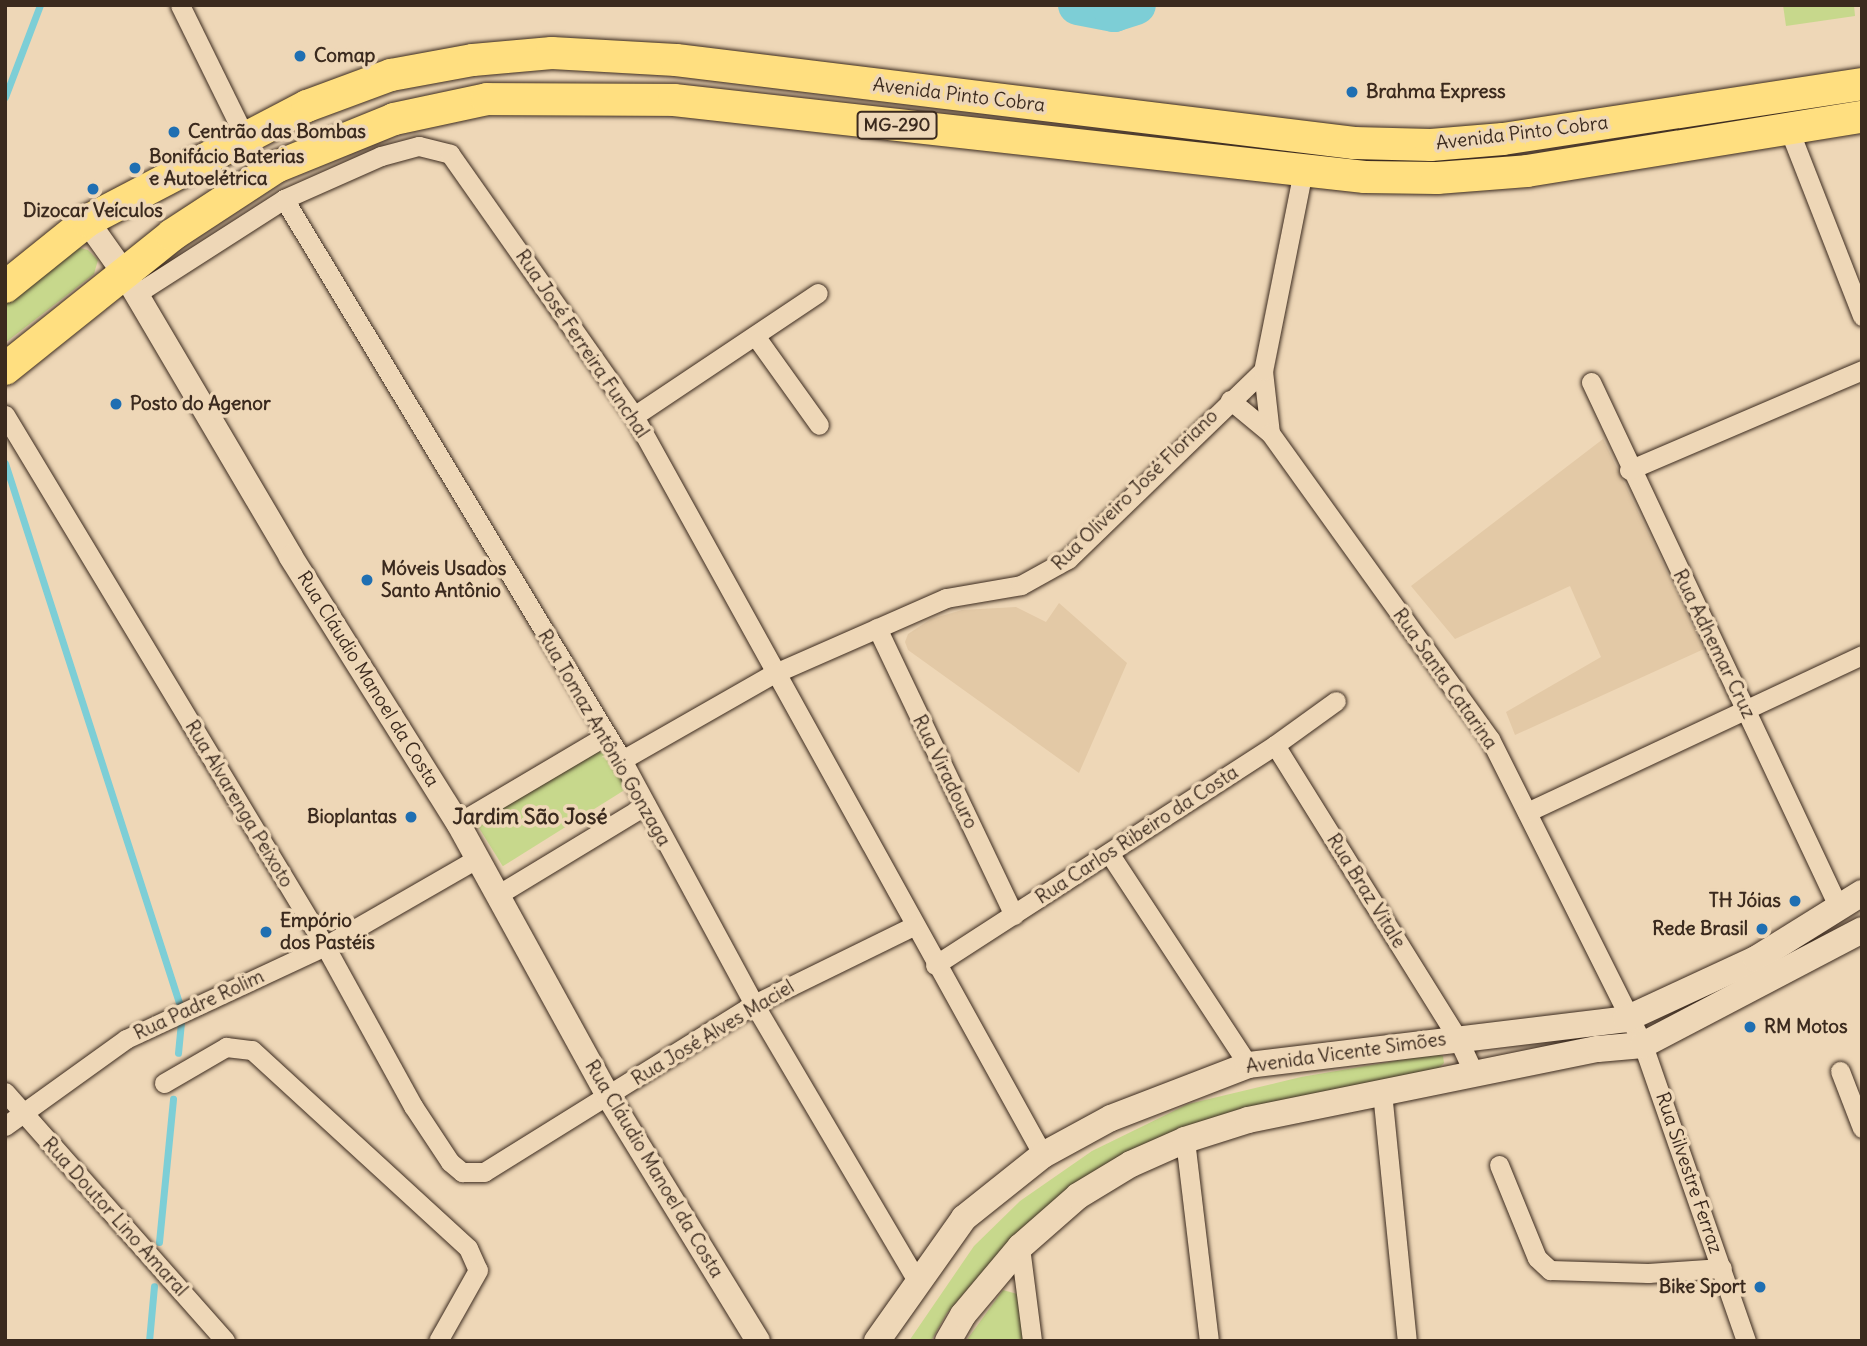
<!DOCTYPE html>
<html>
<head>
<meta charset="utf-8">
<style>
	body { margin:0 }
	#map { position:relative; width:1867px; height:1346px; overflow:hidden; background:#eed7b7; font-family:Delius,sans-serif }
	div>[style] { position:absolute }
	.built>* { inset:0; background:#e3c9a6 }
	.green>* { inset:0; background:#c7d88c; transform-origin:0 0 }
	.stream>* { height:7px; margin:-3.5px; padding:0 3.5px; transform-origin:3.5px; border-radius:3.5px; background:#7dced6 }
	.river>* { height:40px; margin:-20px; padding:0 20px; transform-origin:20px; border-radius:20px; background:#7dced6 }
	.roads { filter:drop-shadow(0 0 2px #3b2a1e) drop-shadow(0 0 2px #3b2a1e) }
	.minor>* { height:19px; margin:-9.5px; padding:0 9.5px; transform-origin:9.5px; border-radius:9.5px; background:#eed7b7 }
	.tertiary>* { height:24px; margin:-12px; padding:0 12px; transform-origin:12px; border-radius:12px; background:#eed7b7 }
	.secondary>* { height:26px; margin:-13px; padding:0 13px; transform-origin:13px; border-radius:13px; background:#eed7b7 }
	.trunk>* { height:32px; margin:-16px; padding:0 16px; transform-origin:16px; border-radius:16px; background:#ffdf80 }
	.dots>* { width:19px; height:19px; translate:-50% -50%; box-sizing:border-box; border:4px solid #eed7b7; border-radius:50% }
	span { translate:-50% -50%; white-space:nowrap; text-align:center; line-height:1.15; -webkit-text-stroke:7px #eed7b7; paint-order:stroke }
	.shield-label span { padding:2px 5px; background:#eed7b7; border:2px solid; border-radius:5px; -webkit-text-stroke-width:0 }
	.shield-label { font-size:18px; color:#3b2a1e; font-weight:700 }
	.poi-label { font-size:19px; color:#3b2a1e; font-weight:700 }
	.left { translate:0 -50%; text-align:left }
	.right { translate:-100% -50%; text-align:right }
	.street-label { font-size:19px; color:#3b2a1e }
	.neighbourhood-label { font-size:21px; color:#3b2a1e; font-weight:700 }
	.frame { position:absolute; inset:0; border:7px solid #3b2a1e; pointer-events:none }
</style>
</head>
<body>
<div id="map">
	<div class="built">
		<i style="clip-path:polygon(1603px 439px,1704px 649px,1515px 735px,1506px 712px,1601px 657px,1570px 586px,1455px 639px,1411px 586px)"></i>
		<i style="clip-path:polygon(1059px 603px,1127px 663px,1079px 773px,908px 650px,905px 642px,908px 634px,931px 619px,962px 610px,1016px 607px,1046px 622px)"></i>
	</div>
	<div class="green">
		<i style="clip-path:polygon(1783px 5px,1854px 5px,1855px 16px,1786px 26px)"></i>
		<i style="clip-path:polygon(73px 246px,88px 250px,98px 260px,94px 274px,5px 343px,5px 303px)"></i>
		<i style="left:605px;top:741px;width:52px;height:153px;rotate:58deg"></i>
		<i style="clip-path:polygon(1436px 1054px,1443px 1056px,1444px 1063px,1438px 1069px,1196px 1125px,995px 1257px,947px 1313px,931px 1341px,909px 1341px,974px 1246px,1020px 1201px,1092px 1151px,1188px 1104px,1301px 1077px)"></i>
		<i style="clip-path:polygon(1003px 1290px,1021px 1295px,1026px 1341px,966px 1341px)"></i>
	</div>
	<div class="stream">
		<i style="left:5px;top:97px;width:98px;rotate:-69.2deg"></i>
		<i style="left:5px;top:463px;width:577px;rotate:72.13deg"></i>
		<i style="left:182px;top:1012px;width:41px;rotate:95.6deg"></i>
		<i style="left:159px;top:1242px;width:144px;rotate:-84.4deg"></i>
		<i style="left:149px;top:1341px;width:55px;rotate:-84.8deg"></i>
	</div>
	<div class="river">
		<i style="left:1078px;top:5px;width:37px;rotate:11deg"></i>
		<i style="left:1114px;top:12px;width:23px;rotate:-18deg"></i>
	</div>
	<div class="roads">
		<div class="minor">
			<i style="left:180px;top:5px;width:149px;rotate:63.8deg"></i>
			<i style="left:1788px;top:127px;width:203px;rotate:68.6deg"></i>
			<i style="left:284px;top:199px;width:655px;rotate:58.93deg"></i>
			<i style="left:622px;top:760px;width:277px;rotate:61.6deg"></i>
			<i style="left:754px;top:1004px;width:321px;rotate:59.5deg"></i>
			<i style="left:136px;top:294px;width:176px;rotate:-32.7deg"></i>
			<i style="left:284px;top:199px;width:106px;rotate:-23.9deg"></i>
			<i style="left:381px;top:156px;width:39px;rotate:-15deg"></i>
			<i style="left:419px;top:146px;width:32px;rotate:14deg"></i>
			<i style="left:450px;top:154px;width:320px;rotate:54.9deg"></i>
			<i style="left:634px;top:416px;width:845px;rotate:61.04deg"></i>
			<i style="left:756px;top:337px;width:108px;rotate:54.4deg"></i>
			<i style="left:1263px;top:371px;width:62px;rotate:83.6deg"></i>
			<i style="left:1591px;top:382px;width:579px;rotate:64.76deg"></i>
			<i style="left:1230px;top:400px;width:52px;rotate:39.5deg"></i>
			<i style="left:1270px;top:433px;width:377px;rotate:54.3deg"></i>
			<i style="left:1490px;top:739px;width:342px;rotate:63.4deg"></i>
			<i style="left:1643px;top:1045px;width:313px;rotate:70.8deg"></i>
			<i style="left:5px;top:415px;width:620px;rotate:58.93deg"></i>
			<i style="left:325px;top:946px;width:183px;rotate:61.2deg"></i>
			<i style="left:413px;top:1106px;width:67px;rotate:56.5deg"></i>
			<i style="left:450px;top:1162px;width:16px;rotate:40deg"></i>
			<i style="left:462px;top:1172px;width:22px"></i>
			<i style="left:484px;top:1172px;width:318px;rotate:-31.9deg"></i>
			<i style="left:754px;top:1004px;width:177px;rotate:-26.1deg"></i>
			<i style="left:634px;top:416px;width:221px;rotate:-33.8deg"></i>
			<i style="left:1629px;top:470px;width:254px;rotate:-23.2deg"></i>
			<i style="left:877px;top:628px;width:318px;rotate:64.5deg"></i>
			<i style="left:1275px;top:745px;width:344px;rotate:58.1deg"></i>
			<i style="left:1457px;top:1037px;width:40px;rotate:65deg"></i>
			<i style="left:622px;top:760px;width:174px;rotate:-29.7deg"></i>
			<i style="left:773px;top:674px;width:189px;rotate:-23.7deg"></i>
			<i style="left:946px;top:598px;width:76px;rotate:-9.8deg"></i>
			<i style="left:1021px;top:585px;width:54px;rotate:-29deg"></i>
			<i style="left:1068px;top:559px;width:271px;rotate:-44deg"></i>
			<i style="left:1263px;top:371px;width:205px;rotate:-78.7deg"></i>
			<i style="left:1527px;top:812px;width:370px;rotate:-25.1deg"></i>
			<i style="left:458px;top:823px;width:171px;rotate:-30.6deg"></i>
			<i style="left:1109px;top:853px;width:254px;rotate:56.7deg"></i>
			<i style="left:499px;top:894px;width:172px;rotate:-31.2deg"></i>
			<i style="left:935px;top:965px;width:405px;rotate:-32.9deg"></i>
			<i style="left:1275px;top:745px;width:75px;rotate:-35.8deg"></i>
			<i style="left:1840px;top:1071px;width:61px;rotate:68.9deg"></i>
			<i style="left:164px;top:1083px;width:72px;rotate:-30.1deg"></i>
			<i style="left:226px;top:1047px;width:26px;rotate:7deg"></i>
			<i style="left:252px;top:1050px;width:293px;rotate:42.5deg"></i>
			<i style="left:468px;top:1248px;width:24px;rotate:66deg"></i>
			<i style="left:478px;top:1270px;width:81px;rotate:119.4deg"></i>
			<i style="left:5px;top:1092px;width:332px;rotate:48.5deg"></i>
			<i style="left:1382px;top:1092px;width:250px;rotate:84.3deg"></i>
			<i style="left:5px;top:1126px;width:149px;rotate:-35.7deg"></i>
			<i style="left:126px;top:1039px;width:220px;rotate:-25deg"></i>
			<i style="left:325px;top:946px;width:174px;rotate:-29.9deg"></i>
			<i style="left:1185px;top:1140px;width:202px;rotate:83.2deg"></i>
			<i style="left:1499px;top:1165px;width:100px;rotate:67.8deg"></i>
			<i style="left:1537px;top:1258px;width:18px;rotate:43deg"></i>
			<i style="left:1550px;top:1270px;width:98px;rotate:1.8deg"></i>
			<i style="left:1648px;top:1273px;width:74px;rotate:-3.9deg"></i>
			<i style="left:1020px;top:1247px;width:95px;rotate:82.7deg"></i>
		</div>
		<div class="tertiary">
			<i style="left:87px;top:221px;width:64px;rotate:54.6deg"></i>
			<i style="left:124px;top:273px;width:329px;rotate:59.5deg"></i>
			<i style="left:291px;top:557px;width:314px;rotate:57.9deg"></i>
			<i style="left:458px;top:823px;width:311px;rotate:61.2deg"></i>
			<i style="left:608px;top:1096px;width:287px;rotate:58.5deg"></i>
		</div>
		<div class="secondary">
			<i style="left:877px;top:1341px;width:151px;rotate:-54.7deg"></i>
			<i style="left:964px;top:1218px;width:101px;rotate:-38.6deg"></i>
			<i style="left:1043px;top:1155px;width:77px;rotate:-28.6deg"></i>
			<i style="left:1111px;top:1118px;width:147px;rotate:-21.1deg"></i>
			<i style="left:1248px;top:1065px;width:381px;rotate:-6.9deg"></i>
			<i style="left:1626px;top:1019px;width:143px;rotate:-24.8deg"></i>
			<i style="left:1756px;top:959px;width:125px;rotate:-31.9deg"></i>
			<i style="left:948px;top:1341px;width:30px;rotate:-60deg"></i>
			<i style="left:963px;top:1315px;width:89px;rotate:-50deg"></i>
			<i style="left:1020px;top:1247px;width:77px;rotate:-41.3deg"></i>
			<i style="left:1078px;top:1196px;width:62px;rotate:-31.1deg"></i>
			<i style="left:1131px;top:1164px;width:59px;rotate:-24deg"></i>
			<i style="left:1185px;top:1140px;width:66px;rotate:-17.6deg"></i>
			<i style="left:1248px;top:1120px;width:357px;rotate:-11.5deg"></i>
			<i style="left:1598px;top:1049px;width:45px;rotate:-5.1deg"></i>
			<i style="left:1643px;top:1045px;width:247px;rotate:-27.7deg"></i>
		</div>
		<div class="trunk">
			<i style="left:5px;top:287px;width:105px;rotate:-38.8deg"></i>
			<i style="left:87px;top:221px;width:248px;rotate:-27.6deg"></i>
			<i style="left:307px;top:106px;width:90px;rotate:-20.3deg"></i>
			<i style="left:391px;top:75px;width:83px;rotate:-10.4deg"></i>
			<i style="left:473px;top:60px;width:79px;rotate:-5.1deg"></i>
			<i style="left:552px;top:53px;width:124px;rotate:3.2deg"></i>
			<i style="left:676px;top:60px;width:683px;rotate:6.98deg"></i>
			<i style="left:1354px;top:143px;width:77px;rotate:1.5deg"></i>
			<i style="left:1431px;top:145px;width:72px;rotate:-4.8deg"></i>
			<i style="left:1503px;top:139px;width:363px;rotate:-8.7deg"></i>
			<i style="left:5px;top:369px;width:214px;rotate:-38.7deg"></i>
			<i style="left:172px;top:235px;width:124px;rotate:-33.2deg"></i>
			<i style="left:276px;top:167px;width:127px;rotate:-22.1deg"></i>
			<i style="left:394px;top:119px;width:95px;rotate:-12.1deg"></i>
			<i style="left:487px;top:99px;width:187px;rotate:0.3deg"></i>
			<i style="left:674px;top:100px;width:695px;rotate:6.36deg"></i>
			<i style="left:1365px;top:177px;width:72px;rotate:0.8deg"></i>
			<i style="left:1437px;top:178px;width:90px;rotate:-4.4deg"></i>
			<i style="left:1527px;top:171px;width:339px;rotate:-9.2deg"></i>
		</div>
	</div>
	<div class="dots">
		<i style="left:300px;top:56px;background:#1f6fb2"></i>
		<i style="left:1352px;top:92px;background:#1f6fb2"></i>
		<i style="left:174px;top:132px;background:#1f6fb2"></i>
		<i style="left:135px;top:168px;background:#1f6fb2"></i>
		<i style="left:93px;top:189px;background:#1f6fb2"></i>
		<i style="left:116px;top:404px;background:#1f6fb2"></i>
		<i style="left:367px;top:580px;background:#1f6fb2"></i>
		<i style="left:411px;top:817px;background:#1f6fb2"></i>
		<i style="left:1795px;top:901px;background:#1f6fb2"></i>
		<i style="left:1762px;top:929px;background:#1f6fb2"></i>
		<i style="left:266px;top:932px;background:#1f6fb2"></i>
		<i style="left:1750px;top:1027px;background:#1f6fb2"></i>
		<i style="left:1760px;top:1287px;background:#1f6fb2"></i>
	</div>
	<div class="shield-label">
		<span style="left:897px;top:125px">MG-290</span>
	</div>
	<div class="poi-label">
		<span class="left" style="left:314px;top:56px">Comap</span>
		<span class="left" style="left:1366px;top:92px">Brahma Express</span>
		<span class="left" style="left:188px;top:132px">Centrão das Bombas</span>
		<span class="left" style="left:149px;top:168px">Bonifácio Baterias<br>e Autoelétrica</span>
		<span style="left:93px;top:211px">Dizocar Veículos</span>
		<span class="left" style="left:130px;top:404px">Posto do Agenor</span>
		<span class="left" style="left:381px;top:580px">Móveis Usados<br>Santo Antônio</span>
		<span class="right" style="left:397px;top:817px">Bioplantas</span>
		<span class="right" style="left:1781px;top:901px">TH Jóias</span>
		<span class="left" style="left:280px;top:932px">Empório<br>dos Pastéis</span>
		<span class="right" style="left:1748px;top:929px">Rede Brasil</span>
		<span class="left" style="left:1764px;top:1027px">RM Motos</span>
		<span class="right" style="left:1746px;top:1287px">Bike Sport</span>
	</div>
	<div class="street-label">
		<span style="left:959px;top:95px;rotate:7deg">Avenida Pinto Cobra</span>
		<span style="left:1522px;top:133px;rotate:-7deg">Avenida Pinto Cobra</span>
		<span style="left:582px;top:344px;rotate:56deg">Rua José Ferreira Funchal</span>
		<span style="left:1135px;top:490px;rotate:-44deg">Rua Oliveiro José Floriano</span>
		<span style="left:1714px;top:644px;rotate:64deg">Rua Adhemar Cruz</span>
		<span style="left:368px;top:679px;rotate:58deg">Rua Cláudio Manoel da Costa</span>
		<span style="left:1445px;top:679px;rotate:55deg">Rua Santa Catarina</span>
		<span style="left:604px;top:738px;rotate:60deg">Rua Tomaz Antônio Gonzaga</span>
		<span style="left:945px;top:772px;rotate:64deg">Rua Viradouro</span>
		<span style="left:239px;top:804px;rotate:59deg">Rua Alvarenga Peixoto</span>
		<span style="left:1137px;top:835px;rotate:-33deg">Rua Carlos Ribeiro da Costa</span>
		<span style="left:1366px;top:891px;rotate:58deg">Rua Braz Vitale</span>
		<span style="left:199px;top:1005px;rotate:-25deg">Rua Padre Rolim</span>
		<span style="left:713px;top:1033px;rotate:-31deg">Rua José Alves Maciel</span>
		<span style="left:1346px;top:1053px;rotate:-8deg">Avenida Vicente Simões</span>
		<span style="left:654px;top:1169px;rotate:59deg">Rua Cláudio Manoel da Costa</span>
		<span style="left:1689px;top:1173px;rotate:71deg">Rua Silvestre Ferraz</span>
		<span style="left:115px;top:1217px;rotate:48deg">Rua Doutor Lino Amaral</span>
	</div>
	<div class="neighbourhood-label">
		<span style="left:530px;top:817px">Jardim São José</span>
	</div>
	<div class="frame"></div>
</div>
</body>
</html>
